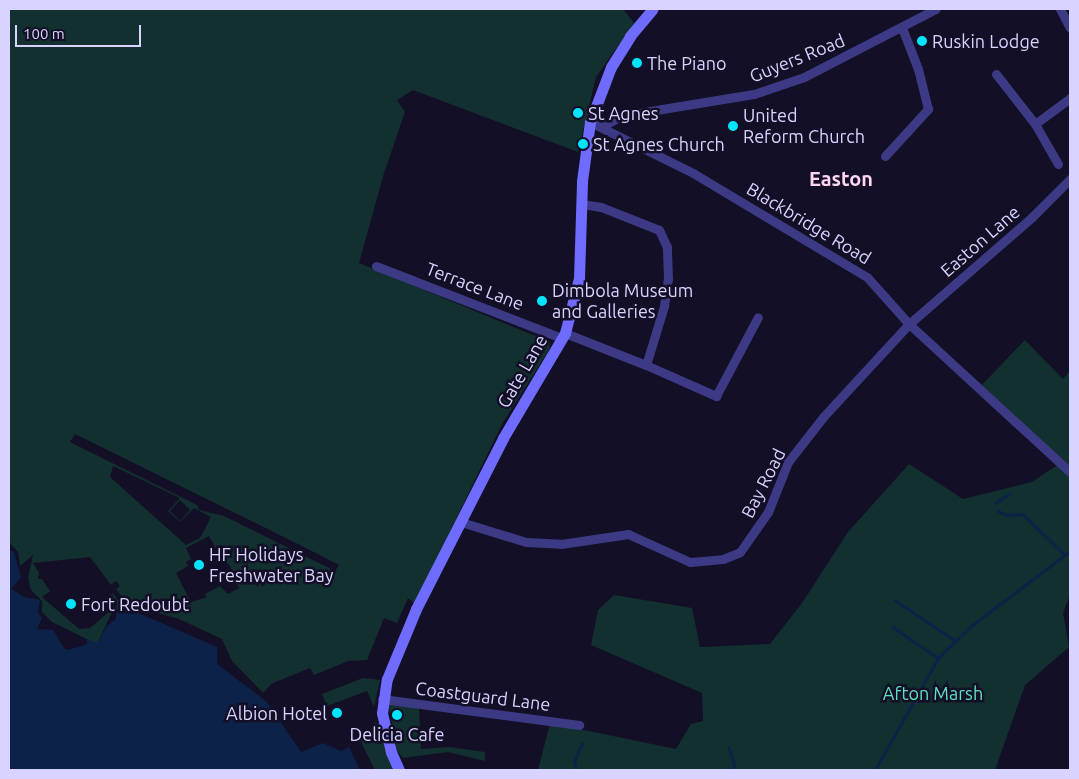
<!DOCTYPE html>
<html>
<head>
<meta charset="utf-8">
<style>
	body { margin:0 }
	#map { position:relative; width:1079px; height:779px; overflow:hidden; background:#130f26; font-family:Ubuntu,sans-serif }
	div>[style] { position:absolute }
	.green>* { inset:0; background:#12302f }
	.water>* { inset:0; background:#0c2248 }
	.stream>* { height:2.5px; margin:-1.25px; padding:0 1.25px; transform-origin:1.25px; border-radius:1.25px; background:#0c2248 }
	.street>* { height:9px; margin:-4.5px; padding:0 4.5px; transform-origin:4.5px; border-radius:4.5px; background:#3d3a85 }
	.secondary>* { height:11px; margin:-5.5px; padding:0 5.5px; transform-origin:5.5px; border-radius:5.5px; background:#6f6bff }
	.dots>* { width:14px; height:14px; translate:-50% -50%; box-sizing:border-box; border:2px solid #130f26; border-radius:50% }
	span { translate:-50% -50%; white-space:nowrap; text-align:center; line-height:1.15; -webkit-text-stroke:5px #130f26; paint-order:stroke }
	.poi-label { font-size:18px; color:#d9d4ff }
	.left { translate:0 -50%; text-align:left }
	.right { translate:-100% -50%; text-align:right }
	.street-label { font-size:18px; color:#d9d4ff }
	.park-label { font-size:18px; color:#5fe0c0 }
	.quarter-label { font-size:20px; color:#ffd6f0; font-weight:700 }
	.frame { position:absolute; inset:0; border:10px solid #d9d4ff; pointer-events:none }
	.scale { position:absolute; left:15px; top:25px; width:126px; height:22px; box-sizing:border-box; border:2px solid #d9d4ff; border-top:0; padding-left:6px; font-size:15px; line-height:18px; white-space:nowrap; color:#d9d4ff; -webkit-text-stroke:4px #130f26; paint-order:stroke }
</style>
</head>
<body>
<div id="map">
	<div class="green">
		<i style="clip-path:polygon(evenodd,9px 9px,623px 9px,634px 23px,596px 77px,578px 152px,413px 90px,397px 100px,405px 112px,384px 173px,359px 263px,550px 342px,549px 350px,502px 424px,415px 604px,408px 598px,397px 623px,384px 618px,367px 660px,348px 661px,314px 675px,310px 668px,271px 684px,263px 693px,232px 661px,222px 639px,179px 619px,129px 605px,112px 612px,97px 644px,52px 622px,42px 612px,42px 601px,31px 590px,28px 578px,33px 555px,20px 566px,18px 552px,9px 542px,9px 9px,75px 434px,306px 548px,339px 565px,335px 571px,224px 516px,199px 510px,197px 505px,70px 442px,75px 434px,9px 9px,113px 466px,180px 498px,168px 511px,180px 522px,194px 508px,211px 517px,200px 538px,186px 545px,110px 477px,113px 466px,9px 9px,180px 500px,190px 510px,180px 521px,170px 511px,180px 500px,9px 9px,209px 536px,220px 556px,230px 566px,239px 588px,228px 594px,220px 586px,205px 594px,207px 597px,191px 602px,176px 573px,188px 566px,186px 562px,191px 559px,186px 548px,209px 536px,9px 9px,90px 557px,111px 585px,116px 581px,120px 586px,116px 589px,122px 597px,118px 600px,113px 593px,110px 595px,117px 605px,90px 628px,79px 629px,42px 597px,50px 591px,42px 579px,38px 579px,39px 573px,33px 563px,90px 557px)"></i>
		<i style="clip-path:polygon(1025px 340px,1063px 379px,1070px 371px,1070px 595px,1063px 613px,1069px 647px,1025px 685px,995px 770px,538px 770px,550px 723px,676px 749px,691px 724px,703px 721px,702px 693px,591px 645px,598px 610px,614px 595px,692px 608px,700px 647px,770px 644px,802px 603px,848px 532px,909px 464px,963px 499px,1032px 482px,1062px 462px,980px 387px)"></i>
		<i style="clip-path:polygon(363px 678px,380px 680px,374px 707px,367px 691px,327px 706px,322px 694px)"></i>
		<i style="clip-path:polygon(388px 703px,419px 707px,421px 749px,449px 747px,485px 752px,485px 761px,448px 752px,403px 758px,397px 751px)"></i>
		<i style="clip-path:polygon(375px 722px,380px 724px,393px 770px,375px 770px,357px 734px,371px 731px)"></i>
	</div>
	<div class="water">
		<i style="clip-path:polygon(9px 550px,14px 552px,21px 577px,11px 589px,24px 597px,40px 600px,38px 613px,42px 618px,37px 629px,53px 630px,64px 648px,68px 650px,87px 644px,87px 639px,97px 643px,107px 626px,116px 619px,116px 613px,136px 612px,217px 647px,217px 664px,266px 701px,301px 752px,323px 743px,341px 751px,349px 747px,360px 770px,9px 770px)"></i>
	</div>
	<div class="stream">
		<i style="left:995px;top:503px;width:17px;rotate:-33deg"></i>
		<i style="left:998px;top:511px;width:10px;rotate:24deg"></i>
		<i style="left:1007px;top:515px;width:16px;rotate:-4deg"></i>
		<i style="left:1023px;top:514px;width:57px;rotate:44.3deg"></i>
		<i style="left:895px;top:600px;width:71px;rotate:34.1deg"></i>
		<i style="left:893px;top:627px;width:55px;rotate:34.6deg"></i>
		<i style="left:729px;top:747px;width:24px;rotate:73deg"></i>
		<i style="left:576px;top:770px;width:9px;rotate:-103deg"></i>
		<i style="left:574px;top:761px;width:19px;rotate:-65deg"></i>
		<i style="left:875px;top:770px;width:129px;rotate:-60.6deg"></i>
		<i style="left:938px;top:658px;width:46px;rotate:-44.1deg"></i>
		<i style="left:971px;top:626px;width:124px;rotate:-37.1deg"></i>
	</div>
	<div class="street">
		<i style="left:1060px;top:9px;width:21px;rotate:62deg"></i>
		<i style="left:996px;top:74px;width:63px;rotate:52deg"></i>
		<i style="left:590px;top:122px;width:115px;rotate:26.3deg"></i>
		<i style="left:693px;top:173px;width:203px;rotate:30.9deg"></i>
		<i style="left:867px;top:277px;width:63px;rotate:48.2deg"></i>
		<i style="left:909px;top:324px;width:219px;rotate:42.6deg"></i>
		<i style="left:603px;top:126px;width:16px;rotate:-30deg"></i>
		<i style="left:617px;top:118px;width:34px;rotate:-12deg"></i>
		<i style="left:650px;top:111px;width:105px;rotate:-9.3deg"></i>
		<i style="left:754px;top:94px;width:53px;rotate:-18.8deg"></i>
		<i style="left:804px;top:77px;width:148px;rotate:-27.3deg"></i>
		<i style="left:885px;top:156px;width:64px;rotate:-47.5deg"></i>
		<i style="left:928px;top:109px;width:41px;rotate:-104deg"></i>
		<i style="left:918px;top:69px;width:44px;rotate:-111.3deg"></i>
		<i style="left:1058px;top:164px;width:46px;rotate:-119.9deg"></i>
		<i style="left:1035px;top:124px;width:44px;rotate:-36.6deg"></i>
		<i style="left:376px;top:266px;width:199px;rotate:21.2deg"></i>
		<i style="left:565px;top:333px;width:87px;rotate:21.6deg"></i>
		<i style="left:646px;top:365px;width:62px;rotate:-73deg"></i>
		<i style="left:664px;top:306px;width:27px;rotate:-82deg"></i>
		<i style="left:668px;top:279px;width:32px;rotate:-92deg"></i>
		<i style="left:667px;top:247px;width:19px;rotate:-115deg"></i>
		<i style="left:659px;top:230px;width:62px;rotate:-158.4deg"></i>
		<i style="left:601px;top:207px;width:20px;rotate:-171deg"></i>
		<i style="left:646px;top:365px;width:77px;rotate:23.9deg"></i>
		<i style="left:716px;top:396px;width:89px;rotate:-62deg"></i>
		<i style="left:461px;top:522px;width:68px;rotate:17.1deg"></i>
		<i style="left:526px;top:542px;width:35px;rotate:3deg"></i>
		<i style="left:561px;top:544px;width:68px;rotate:-8.5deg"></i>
		<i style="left:628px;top:534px;width:68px;rotate:24.3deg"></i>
		<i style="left:690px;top:562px;width:33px;rotate:-5deg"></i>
		<i style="left:723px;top:559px;width:18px;rotate:-22deg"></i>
		<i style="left:740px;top:552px;width:49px;rotate:-55deg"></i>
		<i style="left:768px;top:512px;width:54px;rotate:-68.2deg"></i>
		<i style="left:788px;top:462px;width:58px;rotate:-52deg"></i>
		<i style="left:824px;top:416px;width:125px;rotate:-47.3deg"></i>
		<i style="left:909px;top:324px;width:163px;rotate:-41deg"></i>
		<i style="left:1032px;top:217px;width:54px;rotate:-45deg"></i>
		<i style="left:382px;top:699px;width:199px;rotate:7.5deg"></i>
	</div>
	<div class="secondary">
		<i style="left:399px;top:770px;width:20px;rotate:-114deg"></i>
		<i style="left:391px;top:752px;width:40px;rotate:-103deg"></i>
		<i style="left:382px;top:713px;width:34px;rotate:-82deg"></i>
		<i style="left:387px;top:679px;width:76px;rotate:-67.5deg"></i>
		<i style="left:416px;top:609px;width:192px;rotate:-63deg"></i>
		<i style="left:503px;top:438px;width:122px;rotate:-59.4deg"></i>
		<i style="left:565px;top:333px;width:57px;rotate:-75.7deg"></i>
		<i style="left:579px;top:278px;width:97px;rotate:-88.2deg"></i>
		<i style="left:582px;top:181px;width:60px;rotate:-82.3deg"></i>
		<i style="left:590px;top:122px;width:59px;rotate:-69.1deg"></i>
		<i style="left:611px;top:67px;width:36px;rotate:-58deg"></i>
		<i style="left:630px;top:36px;width:35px;rotate:-50deg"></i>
	</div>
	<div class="dots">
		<i style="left:922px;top:41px;background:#00e5ff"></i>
		<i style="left:637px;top:63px;background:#00e5ff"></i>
		<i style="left:578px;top:113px;background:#00e5ff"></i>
		<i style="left:733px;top:126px;background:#00e5ff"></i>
		<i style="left:583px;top:144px;background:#00e5ff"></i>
		<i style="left:542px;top:301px;background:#00e5ff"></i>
		<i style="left:199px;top:565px;background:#00e5ff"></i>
		<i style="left:71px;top:604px;background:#00e5ff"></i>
		<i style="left:337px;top:713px;background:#00e5ff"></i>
		<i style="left:397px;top:715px;background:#00e5ff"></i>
	</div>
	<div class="poi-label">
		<span class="left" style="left:932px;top:41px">Ruskin Lodge</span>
		<span class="left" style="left:647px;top:63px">The Piano</span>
		<span class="left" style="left:588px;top:113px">St Agnes</span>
		<span class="left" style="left:743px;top:126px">United<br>Reform Church</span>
		<span class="left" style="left:593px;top:144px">St Agnes Church</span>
		<span class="left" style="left:552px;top:301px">Dimbola Museum<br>and Galleries</span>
		<span class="left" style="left:209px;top:565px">HF Holidays<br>Freshwater Bay</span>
		<span class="left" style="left:81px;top:604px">Fort Redoubt</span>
		<span class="right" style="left:327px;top:713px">Albion Hotel</span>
		<span style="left:397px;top:734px">Delicia Cafe</span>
	</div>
	<div class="street-label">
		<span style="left:797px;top:58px;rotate:-22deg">Guyers Road</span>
		<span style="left:809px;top:223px;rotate:31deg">Blackbridge Road</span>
		<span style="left:980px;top:241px;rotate:-41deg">Easton Lane</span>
		<span style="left:475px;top:286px;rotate:21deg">Terrace Lane</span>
		<span style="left:522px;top:371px;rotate:-60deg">Gate Lane</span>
		<span style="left:763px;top:483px;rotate:-63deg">Bay Road</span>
		<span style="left:483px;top:696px;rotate:7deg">Coastguard Lane</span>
	</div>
	<div class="park-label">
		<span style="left:933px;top:693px">Afton Marsh</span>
	</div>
	<div class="quarter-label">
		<span style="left:841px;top:178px">Easton</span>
	</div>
	<div class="frame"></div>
	<div class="scale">100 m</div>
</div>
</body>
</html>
